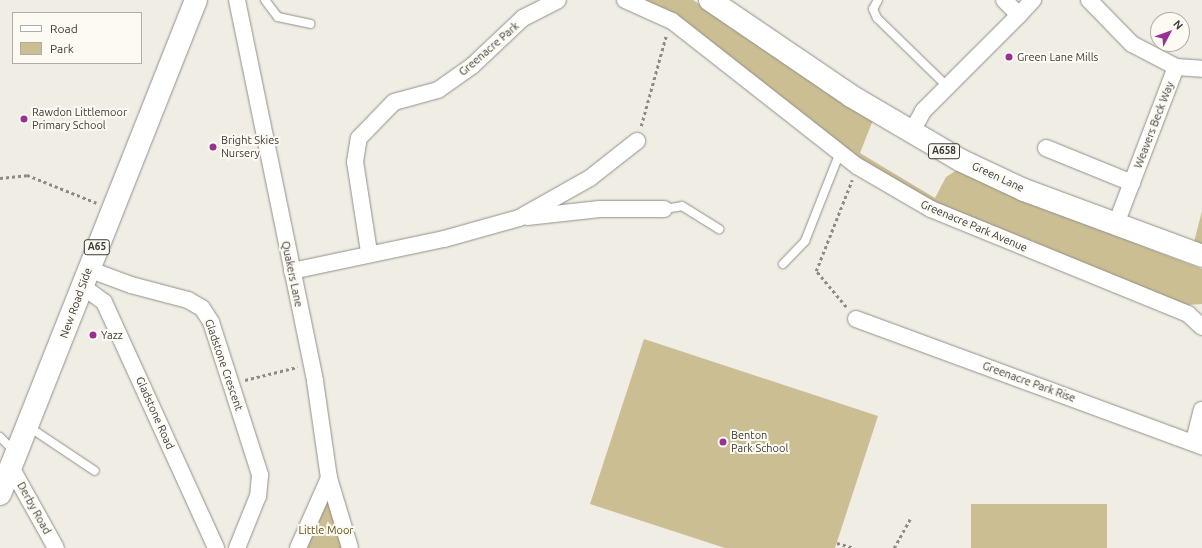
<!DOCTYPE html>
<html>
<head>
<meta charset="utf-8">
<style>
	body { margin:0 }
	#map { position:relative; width:1202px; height:548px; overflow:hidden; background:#efede4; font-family:Ubuntu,sans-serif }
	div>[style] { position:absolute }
	.green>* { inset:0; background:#cbbe93; transform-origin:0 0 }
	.path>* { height:2.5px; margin-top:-1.25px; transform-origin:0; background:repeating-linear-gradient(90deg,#8c8b85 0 3px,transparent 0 6px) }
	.roads { filter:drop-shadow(0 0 1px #929088) drop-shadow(0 0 1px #929088) }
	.lane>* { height:8px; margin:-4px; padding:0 4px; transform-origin:4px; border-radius:4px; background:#fff }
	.street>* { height:16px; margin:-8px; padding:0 8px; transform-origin:8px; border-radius:8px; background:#fff }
	.primary>* { height:22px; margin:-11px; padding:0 11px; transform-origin:11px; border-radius:11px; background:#fff }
	.highway>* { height:22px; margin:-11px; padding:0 11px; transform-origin:11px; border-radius:11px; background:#fff }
	.dots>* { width:11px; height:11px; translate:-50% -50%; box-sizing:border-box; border:2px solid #fcfaf2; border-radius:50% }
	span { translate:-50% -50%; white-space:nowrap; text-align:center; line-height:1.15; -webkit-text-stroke:4px #fcfaf2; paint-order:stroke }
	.shield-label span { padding:1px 3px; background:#fcfaf2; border:1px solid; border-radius:3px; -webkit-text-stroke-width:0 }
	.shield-label { font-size:10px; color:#3b3a37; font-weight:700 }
	.street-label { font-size:11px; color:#3b3a37 }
	.poi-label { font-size:11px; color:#3b3a37 }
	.left { translate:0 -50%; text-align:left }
	.park-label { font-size:11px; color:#5f4f12 }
	.legend { position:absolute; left:12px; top:12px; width:130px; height:52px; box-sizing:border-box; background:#fcfaf2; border:1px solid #afada7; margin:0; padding:5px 7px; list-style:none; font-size:12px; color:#3b3a37 }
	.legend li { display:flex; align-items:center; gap:8px; height:20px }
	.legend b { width:20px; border:1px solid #afada7 }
	.north { position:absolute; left:1150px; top:12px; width:40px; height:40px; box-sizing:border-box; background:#fcfaf2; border:1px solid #afada7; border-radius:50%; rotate:49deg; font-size:11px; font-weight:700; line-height:16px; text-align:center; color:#3b3a37 }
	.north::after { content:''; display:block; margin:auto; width:14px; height:18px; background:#993092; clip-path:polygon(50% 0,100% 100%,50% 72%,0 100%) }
</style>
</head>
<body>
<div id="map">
	<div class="green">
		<i style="clip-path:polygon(639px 0,693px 0,873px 120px,860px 153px,935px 198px,946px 177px,957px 170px,1020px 199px,1202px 269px,1202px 304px,1187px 305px,932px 202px,838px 145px)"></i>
		<i style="clip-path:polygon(1202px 211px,1202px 246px,1194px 242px)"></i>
		<i style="clip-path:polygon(644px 339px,878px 416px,835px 548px,725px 548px,590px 504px)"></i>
		<i style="clip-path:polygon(329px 478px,350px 548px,298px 548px)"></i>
		<i style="left:971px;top:504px;width:136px;height:44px"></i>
	</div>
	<div class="path">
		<i style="left:641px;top:126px;width:93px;rotate:-74.5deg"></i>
		<i style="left:0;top:178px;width:27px;rotate:-6deg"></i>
		<i style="left:27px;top:175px;width:75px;rotate:21.8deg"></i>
		<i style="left:846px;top:307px;width:47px;rotate:-129.8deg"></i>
		<i style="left:816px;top:271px;width:98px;rotate:-68.4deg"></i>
		<i style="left:245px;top:380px;width:54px;rotate:-14deg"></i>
		<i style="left:837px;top:543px;width:18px;rotate:16deg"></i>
		<i style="left:894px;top:548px;width:33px;rotate:-61deg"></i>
	</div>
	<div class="roads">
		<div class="lane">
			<i style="left:265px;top:0;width:21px;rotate:53deg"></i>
			<i style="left:278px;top:17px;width:33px;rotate:12deg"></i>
			<i style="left:878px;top:0;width:10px;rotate:119deg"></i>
			<i style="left:873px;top:9px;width:10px;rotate:66deg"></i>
			<i style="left:877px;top:18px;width:98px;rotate:44.2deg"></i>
			<i style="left:664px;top:209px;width:18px;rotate:-9deg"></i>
			<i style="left:682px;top:206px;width:44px;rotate:31.9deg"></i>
			<i style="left:783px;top:264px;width:32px;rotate:-46deg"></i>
			<i style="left:805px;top:241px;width:96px;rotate:-68.5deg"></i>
			<i style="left:29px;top:427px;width:79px;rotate:33.7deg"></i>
			<i style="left:0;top:437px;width:21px;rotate:45deg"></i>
		</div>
		<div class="street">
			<i style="left:237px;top:0;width:389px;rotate:78.4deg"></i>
			<i style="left:315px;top:381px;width:98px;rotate:81.8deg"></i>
			<i style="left:329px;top:478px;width:73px;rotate:73.3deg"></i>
			<i style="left:625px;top:0;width:51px;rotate:24.1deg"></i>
			<i style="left:672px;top:21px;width:235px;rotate:38.1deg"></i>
			<i style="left:857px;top:166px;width:86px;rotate:30.2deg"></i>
			<i style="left:931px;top:209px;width:278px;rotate:22.2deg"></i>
			<i style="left:1188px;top:314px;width:19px;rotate:43deg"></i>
			<i style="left:1089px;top:0;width:62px;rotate:45.7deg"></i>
			<i style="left:1132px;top:44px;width:50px;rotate:27.6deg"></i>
			<i style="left:1176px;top:67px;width:26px;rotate:4deg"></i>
			<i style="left:1019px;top:15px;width:21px;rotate:-47deg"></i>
			<i style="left:911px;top:133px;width:25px;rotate:-61deg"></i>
			<i style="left:923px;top:111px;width:136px;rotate:-45deg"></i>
			<i style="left:1019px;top:15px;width:21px;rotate:-135deg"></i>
			<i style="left:1046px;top:148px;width:93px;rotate:22.1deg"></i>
			<i style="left:527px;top:217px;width:73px;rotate:-6.3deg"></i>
			<i style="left:600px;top:209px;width:64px"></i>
			<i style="left:1116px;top:224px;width:168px;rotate:-69.1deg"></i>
			<i style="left:369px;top:252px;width:91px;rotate:-98.8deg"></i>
			<i style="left:355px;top:162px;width:24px;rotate:-81deg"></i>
			<i style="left:359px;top:138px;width:50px;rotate:-45.8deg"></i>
			<i style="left:394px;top:102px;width:46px;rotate:-15.3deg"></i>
			<i style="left:438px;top:90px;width:42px;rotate:-35.2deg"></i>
			<i style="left:472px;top:66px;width:70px;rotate:-43.3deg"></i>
			<i style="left:523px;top:18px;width:39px;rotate:-27deg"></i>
			<i style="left:88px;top:269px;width:46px;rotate:20.4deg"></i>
			<i style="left:131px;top:285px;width:59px;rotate:14.7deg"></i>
			<i style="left:188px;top:300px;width:16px;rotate:30deg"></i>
			<i style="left:202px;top:308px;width:17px;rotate:57deg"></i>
			<i style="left:211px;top:322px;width:161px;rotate:72.2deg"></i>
			<i style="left:260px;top:475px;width:21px;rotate:95deg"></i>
			<i style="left:258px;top:496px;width:56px;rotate:112deg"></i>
			<i style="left:292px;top:271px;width:155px;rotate:-11.9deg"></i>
			<i style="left:444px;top:239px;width:78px;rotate:-15.6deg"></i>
			<i style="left:519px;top:218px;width:81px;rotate:-29.4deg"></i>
			<i style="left:590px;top:178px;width:60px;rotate:-38.2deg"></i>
			<i style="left:82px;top:286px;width:27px;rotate:36deg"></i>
			<i style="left:104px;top:302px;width:270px;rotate:65.5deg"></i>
			<i style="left:856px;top:319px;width:369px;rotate:20.2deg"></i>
			<i style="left:1194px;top:441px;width:32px;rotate:-76deg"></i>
			<i style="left:12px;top:469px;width:90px;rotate:60.9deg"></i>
			<i style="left:298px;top:548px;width:77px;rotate:-66.1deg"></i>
		</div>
		<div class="primary">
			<i style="left:0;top:494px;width:531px;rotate:-68.36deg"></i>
		</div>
		<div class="highway">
			<i style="left:710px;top:0;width:171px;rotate:34.2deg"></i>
			<i style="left:851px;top:96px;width:126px;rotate:30.4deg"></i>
			<i style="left:960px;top:160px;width:71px;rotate:25.1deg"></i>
			<i style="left:1024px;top:190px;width:190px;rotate:20.3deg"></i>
		</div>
	</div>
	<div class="dots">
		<i style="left:1009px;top:57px;background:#993092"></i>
		<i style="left:24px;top:119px;background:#993092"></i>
		<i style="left:213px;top:147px;background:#993092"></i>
		<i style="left:93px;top:335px;background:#993092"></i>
		<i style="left:723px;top:442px;background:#993092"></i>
	</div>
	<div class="shield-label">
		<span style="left:944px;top:151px">A658</span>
		<span style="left:97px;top:247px">A65</span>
	</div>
	<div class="street-label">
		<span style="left:489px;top:49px;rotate:-41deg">Greenacre Park</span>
		<span style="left:1154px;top:125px;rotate:-69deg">Weavers Beck Way</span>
		<span style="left:998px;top:177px;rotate:25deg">Green Lane</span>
		<span style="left:974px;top:226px;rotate:23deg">Greenacre Park Avenue</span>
		<span style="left:292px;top:274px;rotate:78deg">Quakers Lane</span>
		<span style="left:76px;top:303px;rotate:-70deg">New Road Side</span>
		<span style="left:224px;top:365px;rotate:71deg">Gladstone Crescent</span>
		<span style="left:1029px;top:382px;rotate:20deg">Greenacre Park Rise</span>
		<span style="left:155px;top:413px;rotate:66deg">Gladstone Road</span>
		<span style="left:34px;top:508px;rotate:61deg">Derby Road</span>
	</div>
	<div class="poi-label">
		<span class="left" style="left:1017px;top:57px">Green Lane Mills</span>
		<span class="left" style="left:32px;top:119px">Rawdon Littlemoor<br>Primary School</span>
		<span class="left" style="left:221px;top:147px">Bright Skies<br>Nursery</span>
		<span class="left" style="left:101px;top:335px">Yazz</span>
		<span class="left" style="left:731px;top:442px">Benton<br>Park School</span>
	</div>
	<div class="park-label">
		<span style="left:326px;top:530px">Little Moor</span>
	</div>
	<ul class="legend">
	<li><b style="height:5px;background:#fff"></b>Road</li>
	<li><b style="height:11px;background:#cbbe93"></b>Park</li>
	</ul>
	<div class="north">N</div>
</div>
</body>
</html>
